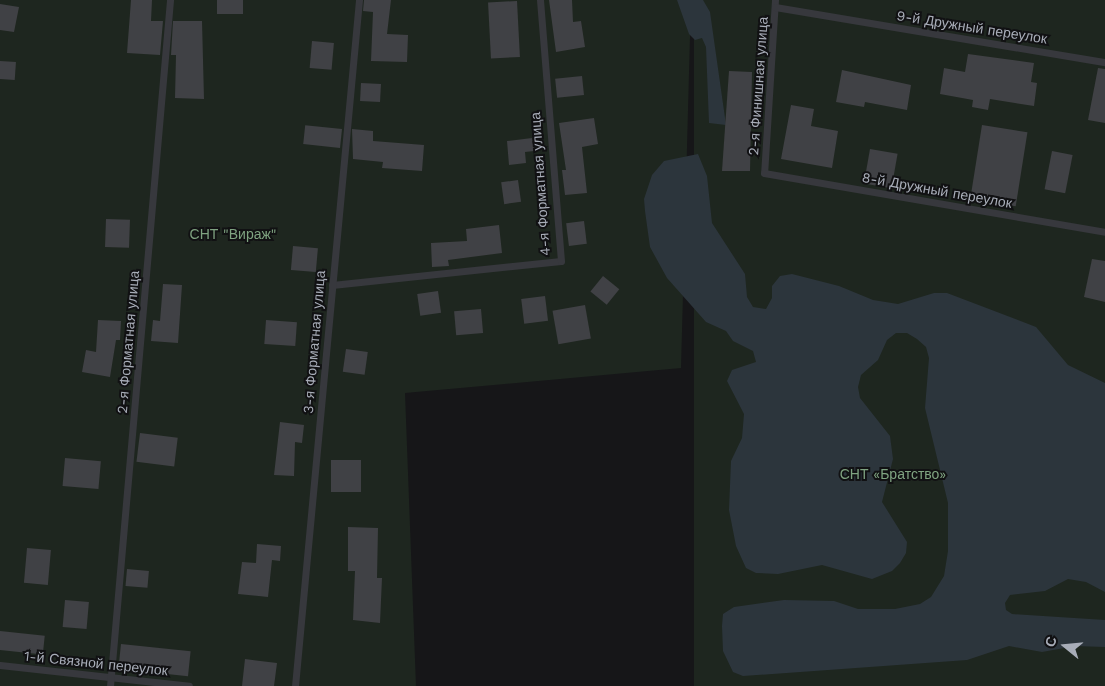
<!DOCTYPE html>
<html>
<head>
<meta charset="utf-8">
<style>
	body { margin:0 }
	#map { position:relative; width:1105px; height:686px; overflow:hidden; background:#161618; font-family:"Work Sans",sans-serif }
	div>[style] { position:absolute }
	.green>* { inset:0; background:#1e261f; transform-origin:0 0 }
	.water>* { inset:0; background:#2c353c }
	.building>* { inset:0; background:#404145; transform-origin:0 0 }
	.lane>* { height:7px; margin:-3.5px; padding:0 3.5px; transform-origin:3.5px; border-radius:3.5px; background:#37383d }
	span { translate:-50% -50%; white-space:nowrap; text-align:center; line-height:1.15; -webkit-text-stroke:4px #111113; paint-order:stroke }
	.street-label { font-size:14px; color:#a8adb8 }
	.park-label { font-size:14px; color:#7fa381 }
	.north { position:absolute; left:1040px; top:621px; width:50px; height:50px; -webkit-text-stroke:4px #111113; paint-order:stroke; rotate:287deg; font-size:14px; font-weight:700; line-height:20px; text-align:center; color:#a8adb8 }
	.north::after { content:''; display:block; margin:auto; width:18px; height:22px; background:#a8adb8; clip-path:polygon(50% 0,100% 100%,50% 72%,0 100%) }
</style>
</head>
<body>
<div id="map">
	<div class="green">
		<i style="clip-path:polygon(0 0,691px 0,681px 368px,405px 393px,416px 686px,0 686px)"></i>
		<i style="left:694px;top:0;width:411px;height:686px"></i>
	</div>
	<div class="water">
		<i style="clip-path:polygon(677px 0,703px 0,710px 12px,726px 125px,709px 123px,706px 47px,702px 38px,695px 40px,689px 34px)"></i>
		<i style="clip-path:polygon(698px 154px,707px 176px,712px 223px,745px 274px,747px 297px,753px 307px,766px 309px,772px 298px,772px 286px,780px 276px,792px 274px,839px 286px,873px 300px,898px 304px,934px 293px,947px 293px,1036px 327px,1068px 365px,1105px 383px,1105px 592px,1086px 582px,1068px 579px,1045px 591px,1010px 595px,1005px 603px,1006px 610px,1012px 614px,1105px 620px,1105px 647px,1075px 646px,1042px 652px,1009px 646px,967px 660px,743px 676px,733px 672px,723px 651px,722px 626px,723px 614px,734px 607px,784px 600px,834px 601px,858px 609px,895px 609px,920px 604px,931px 597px,944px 576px,948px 551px,948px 503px,925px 408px,929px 358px,926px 347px,917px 339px,907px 333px,896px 333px,887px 340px,878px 360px,861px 375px,858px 387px,860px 398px,890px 436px,893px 459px,882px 502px,907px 542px,906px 553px,900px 563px,892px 571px,872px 579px,822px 565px,778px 574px,756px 573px,746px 568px,736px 546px,729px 510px,731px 461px,742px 438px,744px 414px,727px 381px,732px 370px,756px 362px,753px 351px,733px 341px,726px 331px,706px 322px,667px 278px,650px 247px,645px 211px,644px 199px,652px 175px,664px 161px)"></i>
	</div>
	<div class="building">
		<i style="clip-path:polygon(131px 0,152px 0,151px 21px,163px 21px,160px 55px,127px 53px)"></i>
		<i style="left:217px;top:0;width:26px;height:14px"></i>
		<i style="clip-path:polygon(364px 0,391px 0,387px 34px,408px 35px,407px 62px,371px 61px,373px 12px,363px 11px)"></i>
		<i style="clip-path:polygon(549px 0,572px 0,573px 22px,581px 21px,585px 47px,556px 52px)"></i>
		<i style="left:517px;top:1px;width:56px;height:29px;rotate:87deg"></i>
		<i style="clip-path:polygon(0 4px,19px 7px,14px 32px,0 30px)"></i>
		<i style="clip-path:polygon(173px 21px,202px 21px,204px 99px,175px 98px,176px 55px,171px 55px)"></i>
		<i style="left:312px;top:41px;width:22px;height:27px;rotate:5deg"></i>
		<i style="clip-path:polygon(968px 54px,1034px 63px,1031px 82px,1037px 83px,1034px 106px,990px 99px,988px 110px,972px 107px,973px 100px,940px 94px,944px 68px,965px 72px)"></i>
		<i style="left:0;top:61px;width:16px;height:18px;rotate:4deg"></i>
		<i style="clip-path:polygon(1098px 68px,1105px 69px,1105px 123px,1088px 120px)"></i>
		<i style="clip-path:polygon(842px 70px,911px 85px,907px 110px,865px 102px,864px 107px,836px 102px)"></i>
		<i style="clip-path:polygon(729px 71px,752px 72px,750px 171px,722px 171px)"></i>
		<i style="left:582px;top:76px;width:19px;height:27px;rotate:84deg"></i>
		<i style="left:361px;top:83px;width:20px;height:18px;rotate:3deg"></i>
		<i style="clip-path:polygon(791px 105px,814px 109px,811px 126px,838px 131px,832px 168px,781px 159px)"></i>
		<i style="clip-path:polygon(594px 118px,598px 144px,582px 147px,587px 193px,565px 195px,562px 170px,566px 170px,559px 123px)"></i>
		<i style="left:982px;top:125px;width:46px;height:75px;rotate:9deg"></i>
		<i style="left:342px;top:129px;width:19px;height:37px;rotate:96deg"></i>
		<i style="clip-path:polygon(352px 129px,373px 131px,373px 141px,424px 145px,422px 171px,382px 168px,383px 162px,353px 159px)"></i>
		<i style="clip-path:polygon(532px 138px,534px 151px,525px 152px,526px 163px,509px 165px,507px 141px)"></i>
		<i style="left:870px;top:149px;width:28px;height:35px;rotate:10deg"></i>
		<i style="left:1052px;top:151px;width:21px;height:39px;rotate:11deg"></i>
		<i style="left:518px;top:180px;width:22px;height:17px;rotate:82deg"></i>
		<i style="left:106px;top:219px;width:24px;height:28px;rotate:2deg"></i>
		<i style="left:584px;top:221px;width:23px;height:18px;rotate:83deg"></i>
		<i style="clip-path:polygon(499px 225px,502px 253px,448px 260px,449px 266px,432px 267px,431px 243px,467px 241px,466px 229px)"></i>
		<i style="left:293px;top:246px;width:25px;height:24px;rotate:5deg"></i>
		<i style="clip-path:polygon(1092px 259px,1105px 261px,1105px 302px,1084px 297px)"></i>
		<i style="left:603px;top:276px;width:21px;height:20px;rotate:39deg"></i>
		<i style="clip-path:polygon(163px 284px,182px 285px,178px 343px,151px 341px,153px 320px,160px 321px)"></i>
		<i style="left:438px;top:291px;width:22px;height:21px;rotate:82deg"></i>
		<i style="left:545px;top:296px;width:25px;height:24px;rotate:83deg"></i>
		<i style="left:585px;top:305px;width:34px;height:33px;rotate:80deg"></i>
		<i style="left:481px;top:309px;width:24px;height:27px;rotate:85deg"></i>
		<i style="clip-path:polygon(98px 320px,121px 321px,120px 340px,116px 340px,110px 377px,82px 372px,86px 350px,96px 352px)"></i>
		<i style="left:266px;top:320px;width:31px;height:24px;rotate:4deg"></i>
		<i style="left:346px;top:349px;width:22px;height:23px;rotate:8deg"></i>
		<i style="clip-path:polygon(280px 422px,304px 425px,302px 443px,295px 442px,294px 476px,274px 475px)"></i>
		<i style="left:140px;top:433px;width:38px;height:29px;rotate:7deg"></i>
		<i style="left:65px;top:458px;width:36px;height:28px;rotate:5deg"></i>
		<i style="left:331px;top:460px;width:30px;height:32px"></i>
		<i style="clip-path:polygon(348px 527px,378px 528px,377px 578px,382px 578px,380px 623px,353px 620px,355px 571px,348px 571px)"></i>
		<i style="clip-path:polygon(257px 544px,281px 546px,280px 561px,272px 560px,268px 597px,238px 594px,242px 562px,256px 563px)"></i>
		<i style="left:27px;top:548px;width:24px;height:35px;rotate:5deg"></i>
		<i style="left:127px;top:569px;width:22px;height:17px;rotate:5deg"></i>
		<i style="left:65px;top:600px;width:24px;height:27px;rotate:5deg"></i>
		<i style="left:0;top:631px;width:45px;height:19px;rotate:6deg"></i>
		<i style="left:121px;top:644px;width:70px;height:25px;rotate:6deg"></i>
		<i style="clip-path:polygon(245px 659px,277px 663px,274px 686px,242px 686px)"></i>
	</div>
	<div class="lane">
		<i style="left:775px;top:0;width:173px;rotate:93.6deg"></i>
		<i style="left:764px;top:173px;width:346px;rotate:9.8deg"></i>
		<i style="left:775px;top:7px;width:335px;rotate:9.5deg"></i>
		<i style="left:332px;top:285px;width:230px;rotate:-6deg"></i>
		<i style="left:561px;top:261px;width:262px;rotate:-94.6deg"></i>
		<i style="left:0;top:665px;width:190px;rotate:6.3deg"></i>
		<i style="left:110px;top:686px;width:689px;rotate:-85deg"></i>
		<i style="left:295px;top:686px;width:689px;rotate:-84.67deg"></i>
	</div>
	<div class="street-label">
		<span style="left:972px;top:27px;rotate:9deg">9-й Дружный переулок</span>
		<span style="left:758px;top:86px;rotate:-86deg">2-я Финишная улица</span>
		<span style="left:540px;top:184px;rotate:-94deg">4-я Форматная улица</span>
		<span style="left:937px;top:190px;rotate:10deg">8-й Дружный переулок</span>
		<span style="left:128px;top:342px;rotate:-85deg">2-я Форматная улица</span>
		<span style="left:314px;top:342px;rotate:-85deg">3-я Форматная улица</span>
		<span style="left:96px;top:663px;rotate:6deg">1-й Связной переулок</span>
	</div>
	<div class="park-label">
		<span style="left:233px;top:234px">СНТ "Вираж"</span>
		<span style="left:893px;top:474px">СНТ «Братство»</span>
	</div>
	<div class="north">С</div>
</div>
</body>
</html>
